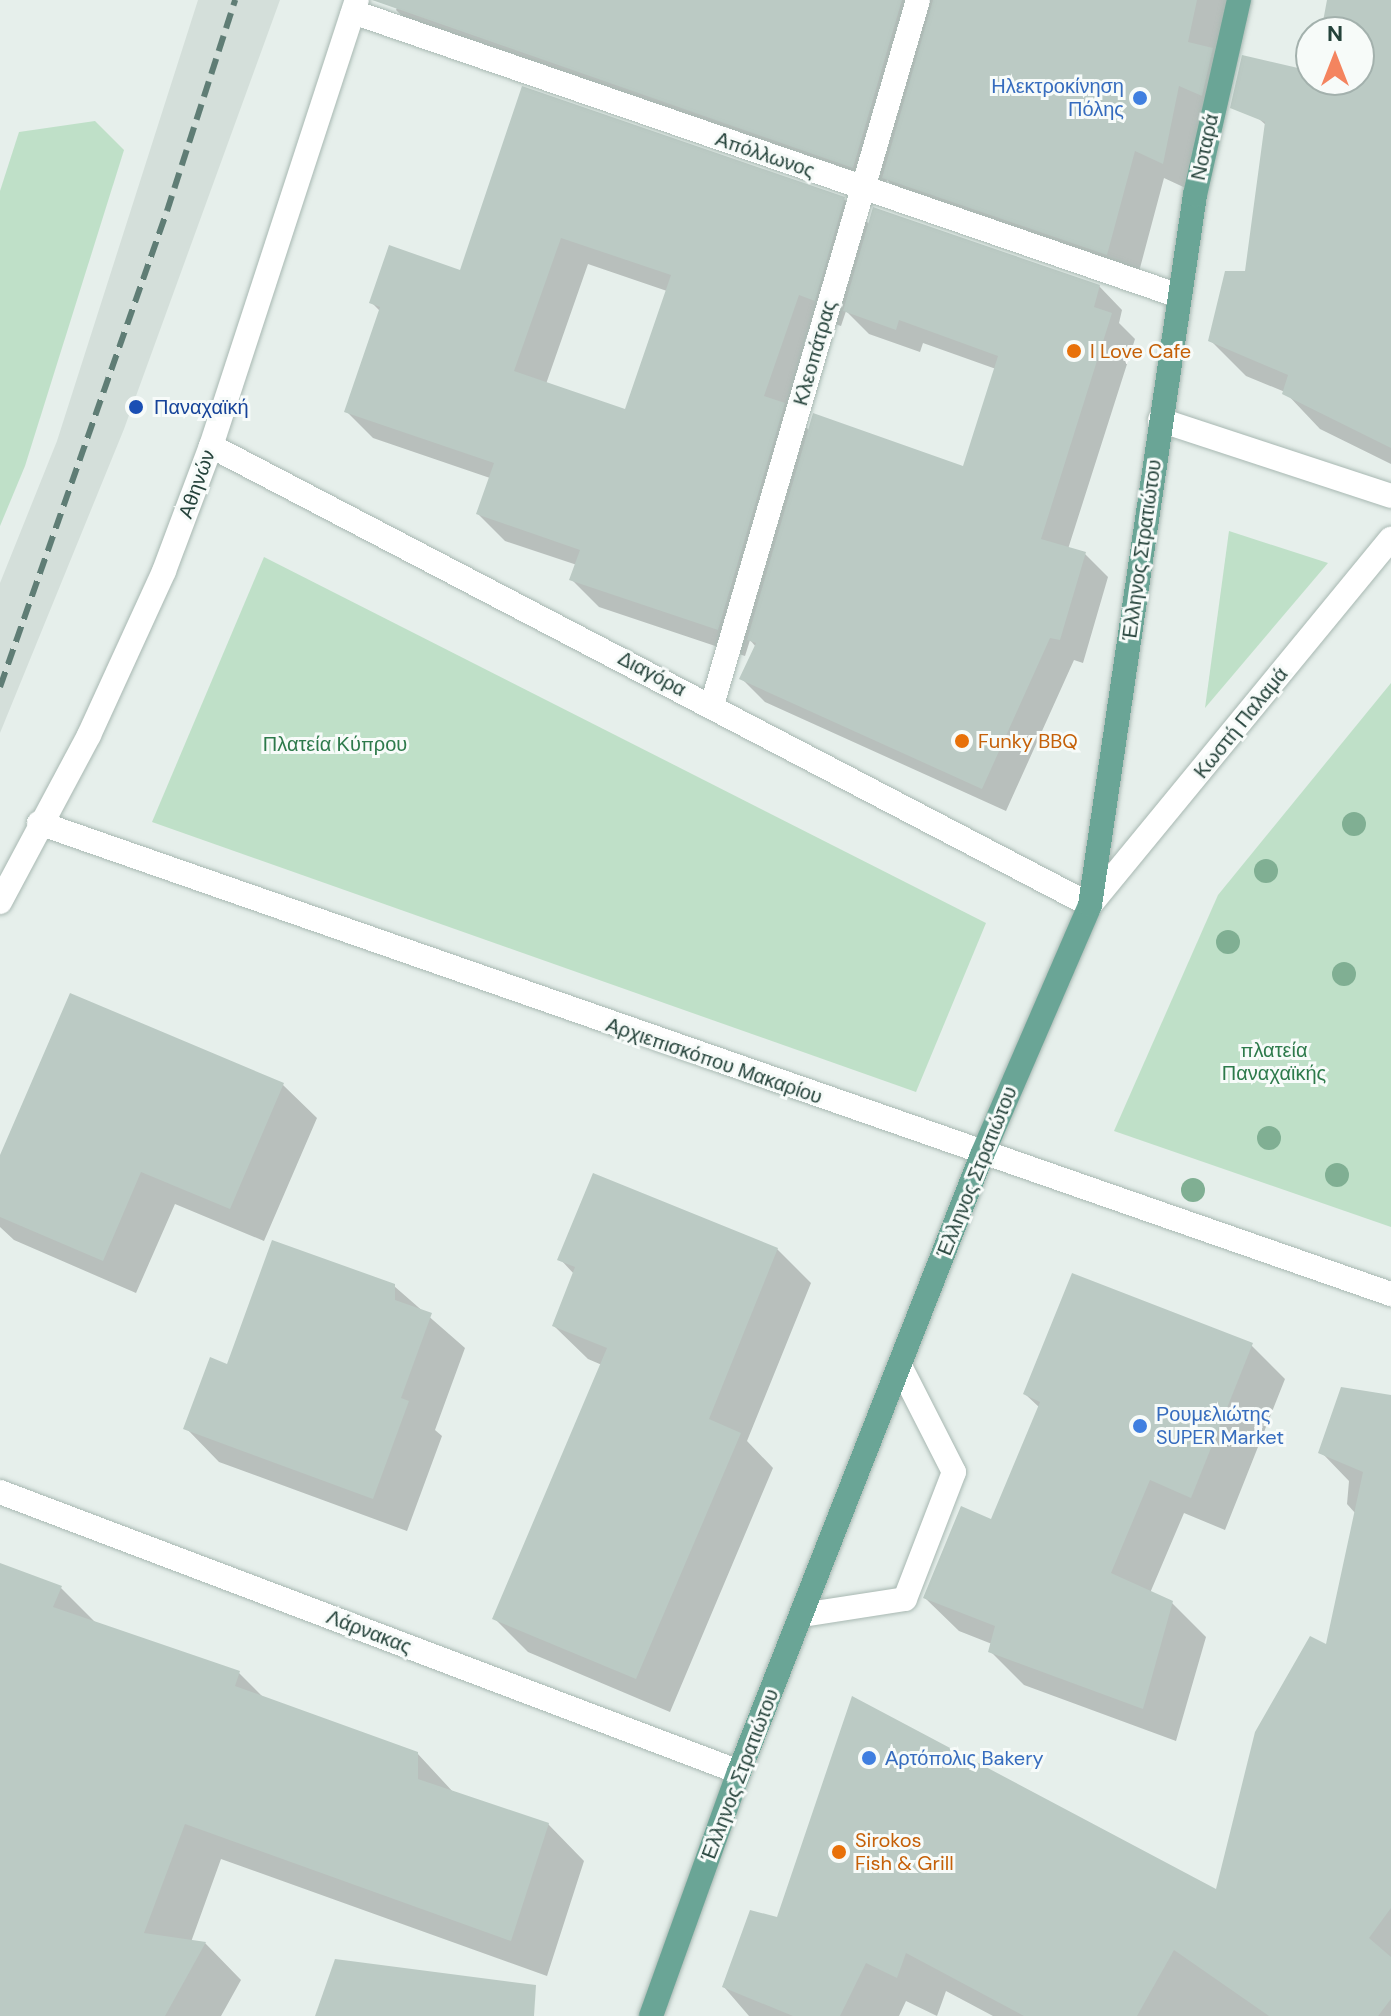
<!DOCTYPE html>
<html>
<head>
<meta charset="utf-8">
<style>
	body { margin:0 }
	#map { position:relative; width:1391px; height:2016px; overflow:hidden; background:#e6efeb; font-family:"DM Sans",sans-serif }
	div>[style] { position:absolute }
	.built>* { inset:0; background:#d4dfda }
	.green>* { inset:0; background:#bfe0c8 }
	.shadow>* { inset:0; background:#0003 }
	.building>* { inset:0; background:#bbcac4 }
	.roads { filter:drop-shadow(0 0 2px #a8b8b2) drop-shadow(0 0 2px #a8b8b2) }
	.minor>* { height:24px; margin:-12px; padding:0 12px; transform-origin:12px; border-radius:12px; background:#fff }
	.major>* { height:24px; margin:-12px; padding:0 12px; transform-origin:12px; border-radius:12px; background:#6aa596 }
	.rail>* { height:6px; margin-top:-3px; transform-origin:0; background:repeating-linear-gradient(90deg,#5f7d75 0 16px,transparent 0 24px) }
	.trees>* { width:24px; height:24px; margin:-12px; border-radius:50%; background:#80af93 }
	.dots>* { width:22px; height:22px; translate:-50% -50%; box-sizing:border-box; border:4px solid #f7fbf9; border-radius:50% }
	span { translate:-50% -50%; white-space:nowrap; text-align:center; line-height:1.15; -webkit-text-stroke:6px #f7fbf9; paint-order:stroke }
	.shop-label { font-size:20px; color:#366cbe }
	.right { translate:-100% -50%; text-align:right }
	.left { translate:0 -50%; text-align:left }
	.street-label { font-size:20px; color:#24423a }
	.food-label { font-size:20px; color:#c56008 }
	.transit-label { font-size:20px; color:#164399 }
	.park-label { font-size:20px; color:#2d7a4b }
	.north { position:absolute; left:1295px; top:16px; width:80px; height:80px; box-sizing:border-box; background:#f7fbf9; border:2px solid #a3b1ad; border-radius:50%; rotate:0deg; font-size:22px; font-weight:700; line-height:32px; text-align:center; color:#24423a }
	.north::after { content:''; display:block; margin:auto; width:28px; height:36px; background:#f4845f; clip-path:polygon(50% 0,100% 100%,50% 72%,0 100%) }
</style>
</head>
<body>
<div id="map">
	<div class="built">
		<i style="clip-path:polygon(198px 0,280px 0,124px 429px,0 733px,0 583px,57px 441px)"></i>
	</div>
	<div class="green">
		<i style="clip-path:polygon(95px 121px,124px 150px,25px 466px,0 526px,0 191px,19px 132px)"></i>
		<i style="clip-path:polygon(1229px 531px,1328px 563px,1205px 708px)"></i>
		<i style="clip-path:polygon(264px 557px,986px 923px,916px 1092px,152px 822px)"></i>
		<i style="clip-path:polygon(1391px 683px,1391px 1227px,1114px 1131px,1218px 895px)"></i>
	</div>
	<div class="shadow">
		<i style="clip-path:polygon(400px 0,1232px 0,1192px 191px,1164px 178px,1136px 283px,913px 207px,887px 180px,882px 196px,425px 39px,396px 10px)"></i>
		<i style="clip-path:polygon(1329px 0,1391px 0,1391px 464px,1320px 429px,1285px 392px,1246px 376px,1210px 340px,1246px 273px,1267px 126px,1258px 118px,1311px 73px,1311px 80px,1359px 80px,1359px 32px,1323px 32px)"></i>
		<i style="clip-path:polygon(evenodd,523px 89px,844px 199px,870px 225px,1099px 286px,1122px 310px,1119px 323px,1135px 339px,1068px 549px,1085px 554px,1108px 577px,1083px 663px,1074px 660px,1006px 811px,765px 702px,742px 679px,756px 647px,750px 640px,745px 656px,599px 607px,572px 580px,577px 565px,505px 541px,478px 514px,490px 478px,373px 438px,346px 411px,381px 312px,372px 303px,461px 272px,523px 89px,588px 264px,667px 291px,626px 411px,546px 384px,588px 264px,523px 89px,846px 311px,869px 334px,920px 352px,923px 343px,996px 369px,964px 468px,810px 431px,793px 415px,826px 321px,841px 326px,846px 311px)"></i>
		<i style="clip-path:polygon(72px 995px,283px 1085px,317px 1118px,264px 1241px,175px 1204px,136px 1293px,14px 1240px,0 1227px,0 1160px)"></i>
		<i style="clip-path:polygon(777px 1249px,811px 1283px,747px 1441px,773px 1468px,670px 1712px,528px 1652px,494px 1618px,602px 1365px,588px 1359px,554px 1326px,574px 1274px,560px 1259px)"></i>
		<i style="clip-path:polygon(394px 1286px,465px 1348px,435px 1430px,442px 1436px,407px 1531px,219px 1462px,186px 1428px,228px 1366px)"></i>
		<i style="clip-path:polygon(1251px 1345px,1285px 1379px,1225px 1530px,1184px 1513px,1150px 1593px,1172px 1603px,1206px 1637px,1176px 1741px,1024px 1685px,990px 1651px,992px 1644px,959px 1631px,925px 1598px,992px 1522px,1040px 1408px,1025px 1394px)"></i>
		<i style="clip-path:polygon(1391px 1397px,1391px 2016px,993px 2016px,946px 1991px,937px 2016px,906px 2001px,899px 2016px,749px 2016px,724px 1987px,778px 1920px,1218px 1892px,1328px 1647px,1356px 1514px,1347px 1504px,1349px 1481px,1321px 1452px)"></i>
		<i style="clip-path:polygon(0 1565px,61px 1588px,98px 1625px,239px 1673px,264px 1698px,417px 1753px,454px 1793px,548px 1824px,584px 1861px,547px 1976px,221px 1859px,191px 1942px,205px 1943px,241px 1980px,221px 2016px,0 2016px)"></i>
	</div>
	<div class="building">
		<i style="clip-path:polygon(372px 0,902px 0,853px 168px)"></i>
		<i style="clip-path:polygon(933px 0,1197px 0,1188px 42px,1213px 48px,1202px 96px,1179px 86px,1163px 164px,1135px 151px,1107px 255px,882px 178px)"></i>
		<i style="clip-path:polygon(1327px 0,1391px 0,1391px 448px,1282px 394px,1288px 375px,1208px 341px,1225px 271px,1245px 271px,1265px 122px,1230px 108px,1242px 55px,1311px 71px,1311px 80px,1359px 80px,1359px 32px,1321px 32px)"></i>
		<i style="clip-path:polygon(evenodd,522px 86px,845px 197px,815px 301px,799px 295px,764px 396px,785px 403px,718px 630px,569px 580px,580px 550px,476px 514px,494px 463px,344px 412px,380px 307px,369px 303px,389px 245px,460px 270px,522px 86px,561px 238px,671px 275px,625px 409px,514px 371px,561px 238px)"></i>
		<i style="clip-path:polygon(873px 207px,1100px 285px,1094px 307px,1112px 313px,1041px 539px,1086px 552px,1060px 640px,1050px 638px,982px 789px,739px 679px,756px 643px,747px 640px,813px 413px,963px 466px,998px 356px,899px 320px,896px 330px,843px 311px)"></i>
		<i style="clip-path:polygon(70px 993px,284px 1083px,230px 1209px,141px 1172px,103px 1261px,0 1217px,0 1155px)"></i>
		<i style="clip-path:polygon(593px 1173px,778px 1248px,709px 1419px,741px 1433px,636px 1679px,492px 1619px,607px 1348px,552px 1326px,575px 1267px,557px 1260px)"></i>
		<i style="clip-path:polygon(272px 1240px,395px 1284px,395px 1300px,432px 1313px,401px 1398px,409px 1401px,373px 1499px,183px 1429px,210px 1357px,227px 1364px)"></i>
		<i style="clip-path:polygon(1072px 1273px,1253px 1343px,1191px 1498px,1150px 1480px,1111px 1573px,1173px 1601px,1143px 1709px,988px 1652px,995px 1626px,923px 1598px,961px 1506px,991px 1519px,1040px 1402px,1023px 1394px)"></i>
		<i style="clip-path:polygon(1341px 1387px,1391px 1395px,1391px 1908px,1369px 1938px,1391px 1957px,1391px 1999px,1378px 2016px,1269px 2016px,1174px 1950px,1137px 2016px,1024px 2016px,906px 1953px,897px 1978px,866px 1963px,840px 2016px,793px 2016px,722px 1987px,750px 1910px,777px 1917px,852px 1696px,1216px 1889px,1255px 1732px,1310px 1636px,1326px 1644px,1363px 1472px,1318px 1453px)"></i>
		<i style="clip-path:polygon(0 1563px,62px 1586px,53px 1607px,240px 1671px,235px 1686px,418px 1752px,418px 1779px,549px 1823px,511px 1941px,185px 1824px,144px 1933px,206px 1942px,165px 2016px,0 2016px)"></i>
		<i style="clip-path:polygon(335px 1959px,536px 1985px,534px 2016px,315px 2016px)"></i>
	</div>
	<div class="roads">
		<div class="minor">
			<i style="left:353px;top:12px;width:873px;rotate:18.97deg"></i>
			<i style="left:1160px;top:420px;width:243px;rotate:18.2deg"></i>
			<i style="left:211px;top:446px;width:992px;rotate:27.57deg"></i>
			<i style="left:1090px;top:905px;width:474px;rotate:-50.6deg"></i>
			<i style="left:712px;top:705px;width:734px;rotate:-73.71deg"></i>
			<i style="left:39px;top:823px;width:1432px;rotate:19.21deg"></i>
			<i style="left:0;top:902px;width:189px;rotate:-61.9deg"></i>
			<i style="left:89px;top:735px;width:180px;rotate:-65.4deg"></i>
			<i style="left:164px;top:571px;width:134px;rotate:-69.4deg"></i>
			<i style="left:211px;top:446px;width:469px;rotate:-71.9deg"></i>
			<i style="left:0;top:1492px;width:790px;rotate:20.75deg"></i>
			<i style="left:802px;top:1615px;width:104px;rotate:-8.8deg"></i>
			<i style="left:905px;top:1599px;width:136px;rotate:-68.9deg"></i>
			<i style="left:954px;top:1472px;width:119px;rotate:-117deg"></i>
		</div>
		<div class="major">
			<i style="left:651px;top:2016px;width:259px;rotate:-70.2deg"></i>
			<i style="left:739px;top:1772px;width:663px;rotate:-68.5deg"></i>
			<i style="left:982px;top:1155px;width:272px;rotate:-66.6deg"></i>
			<i style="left:1090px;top:905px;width:718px;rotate:-81.59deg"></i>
			<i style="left:1195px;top:195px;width:200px;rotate:-77.3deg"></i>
		</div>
	</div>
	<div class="rail">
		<i style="left:0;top:687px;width:504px;rotate:-70.67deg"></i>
		<i style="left:167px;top:211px;width:222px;rotate:-72.1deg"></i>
	</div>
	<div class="trees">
		<i style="left:1354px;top:824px"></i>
		<i style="left:1266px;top:871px"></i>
		<i style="left:1228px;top:942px"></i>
		<i style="left:1344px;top:974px"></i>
		<i style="left:1269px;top:1138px"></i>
		<i style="left:1337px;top:1175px"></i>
		<i style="left:1193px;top:1190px"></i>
	</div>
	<div class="dots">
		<i style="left:1140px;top:98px;background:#3f7fe0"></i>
		<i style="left:1074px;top:351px;background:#e8710a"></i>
		<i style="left:136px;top:407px;background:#1a4fb4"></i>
		<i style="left:962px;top:741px;background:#e8710a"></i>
		<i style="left:1140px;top:1426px;background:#3f7fe0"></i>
		<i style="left:869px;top:1758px;background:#3f7fe0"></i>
		<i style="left:839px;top:1852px;background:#e8710a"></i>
	</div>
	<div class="shop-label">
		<span class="right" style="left:1124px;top:98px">Ηλεκτροκίνηση<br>Πόλης</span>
		<span class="left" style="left:1156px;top:1426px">Ρουμελιώτης<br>SUPER Market</span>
		<span class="left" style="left:885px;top:1758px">Αρτόπολις Bakery</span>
	</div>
	<div class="street-label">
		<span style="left:1205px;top:147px;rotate:-78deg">Νοταρά</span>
		<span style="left:765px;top:155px;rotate:19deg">Απόλλωνος</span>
		<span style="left:815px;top:353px;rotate:-74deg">Κλεοπάτρας</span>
		<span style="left:197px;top:484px;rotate:-70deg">Αθηνών</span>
		<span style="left:1142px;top:550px;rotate:-82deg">Έλληνος Στρατιώτου</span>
		<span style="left:652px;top:674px;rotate:28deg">Διαγόρα</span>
		<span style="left:1241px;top:723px;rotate:-51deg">Κωστή Παλαμά</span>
		<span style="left:714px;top:1061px;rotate:19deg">Αρχιεπισκόπου Μακαρίου</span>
		<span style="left:977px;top:1172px;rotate:-68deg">Έλληνος Στρατιώτου</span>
		<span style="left:369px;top:1632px;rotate:21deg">Λάρνακας</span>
		<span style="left:740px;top:1775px;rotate:-69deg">Έλληνος Στρατιώτου</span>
	</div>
	<div class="food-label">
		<span class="left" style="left:1090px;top:351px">I Love Cafe</span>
		<span class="left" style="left:978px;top:741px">Funky BBQ</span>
		<span class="left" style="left:855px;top:1852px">Sirokos<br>Fish &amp; Grill</span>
	</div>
	<div class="transit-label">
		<span class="left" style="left:154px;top:407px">Παναχαϊκή</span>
	</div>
	<div class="park-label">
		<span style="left:335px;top:744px">Πλατεία Κύπρου</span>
		<span style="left:1274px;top:1062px">πλατεία<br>Παναχαϊκής</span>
	</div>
	<div class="north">N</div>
</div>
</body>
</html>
